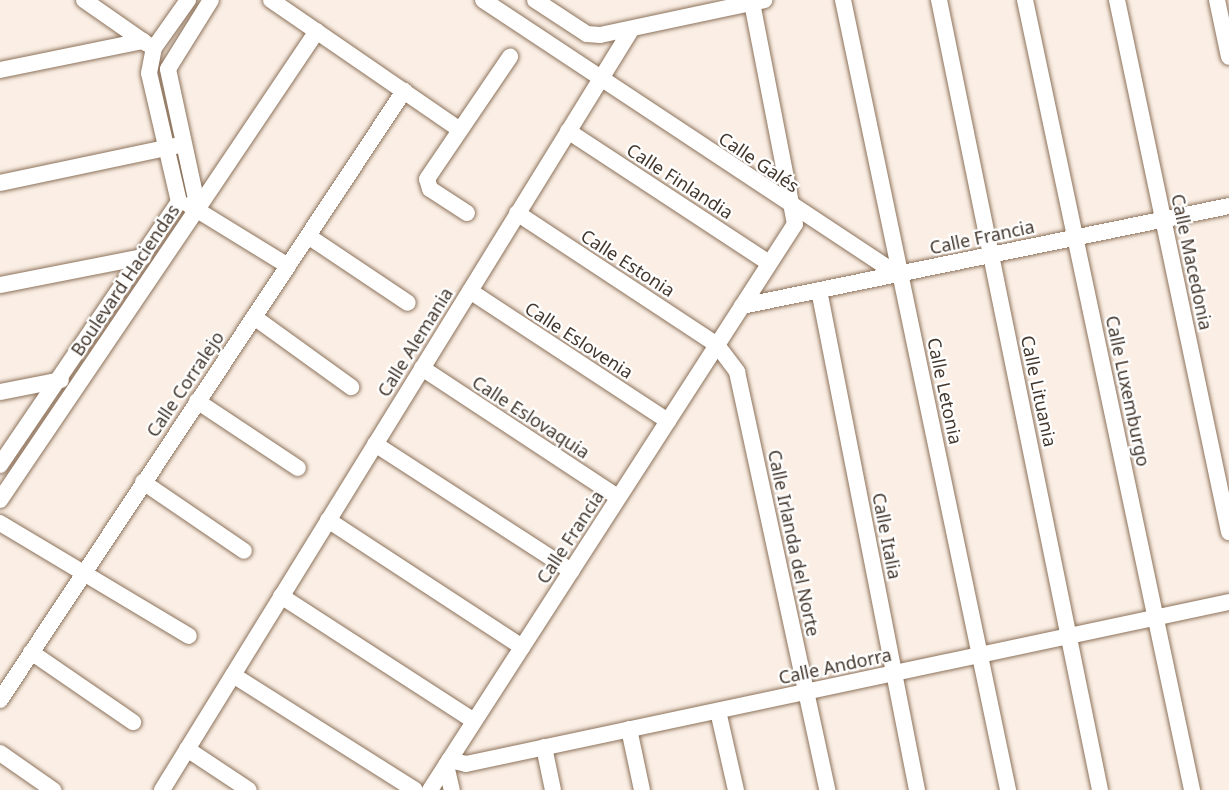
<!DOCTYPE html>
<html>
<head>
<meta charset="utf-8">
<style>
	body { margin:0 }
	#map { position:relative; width:1229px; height:790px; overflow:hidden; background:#fbefe5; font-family:"Noto Sans",sans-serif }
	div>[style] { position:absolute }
	.roads { filter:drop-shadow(0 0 2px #8c725b) drop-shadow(0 0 2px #8c725b) }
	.minor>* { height:16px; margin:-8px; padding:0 8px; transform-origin:8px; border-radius:8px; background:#fff }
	span { translate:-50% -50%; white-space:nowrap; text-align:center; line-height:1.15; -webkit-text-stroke:4.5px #fff; paint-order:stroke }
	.street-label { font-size:18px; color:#43372d }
</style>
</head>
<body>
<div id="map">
	<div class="roads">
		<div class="minor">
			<i style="left:84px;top:0;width:77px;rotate:34.9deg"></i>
			<i style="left:271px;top:0;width:229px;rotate:34.5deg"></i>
			<i style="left:483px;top:0;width:496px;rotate:33.5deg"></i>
			<i style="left:535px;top:0;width:62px;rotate:33.2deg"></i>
			<i style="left:587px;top:34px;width:13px;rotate:4deg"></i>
			<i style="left:600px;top:35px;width:168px;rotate:-12deg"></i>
			<i style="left:843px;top:0;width:807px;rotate:78.2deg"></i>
			<i style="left:939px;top:0;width:806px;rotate:78.48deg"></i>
			<i style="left:1025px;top:0;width:807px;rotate:78.06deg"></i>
			<i style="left:1117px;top:0;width:544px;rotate:78.11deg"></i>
			<i style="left:1217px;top:0;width:58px;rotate:78.1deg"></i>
			<i style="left:0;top:70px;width:146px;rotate:-11.5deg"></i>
			<i style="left:568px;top:131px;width:240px;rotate:33.3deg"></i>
			<i style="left:0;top:183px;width:179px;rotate:-11.9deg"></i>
			<i style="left:189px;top:205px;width:116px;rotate:31.6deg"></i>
			<i style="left:198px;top:208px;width:213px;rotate:-56.1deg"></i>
			<i style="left:467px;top:213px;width:44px;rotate:-147deg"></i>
			<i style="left:430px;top:189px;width:10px;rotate:-107deg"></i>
			<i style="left:427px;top:179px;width:148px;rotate:-55.8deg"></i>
			<i style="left:517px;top:213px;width:240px;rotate:33.4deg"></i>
			<i style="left:717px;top:345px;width:34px;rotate:53deg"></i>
			<i style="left:737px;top:372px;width:428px;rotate:77.8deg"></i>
			<i style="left:308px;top:236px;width:120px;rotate:33.8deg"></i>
			<i style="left:0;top:285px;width:146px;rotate:-11.1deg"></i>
			<i style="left:819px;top:290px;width:510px;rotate:78.91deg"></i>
			<i style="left:470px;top:291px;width:237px;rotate:33.3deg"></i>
			<i style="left:742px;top:306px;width:497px;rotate:-11.6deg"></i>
			<i style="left:254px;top:317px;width:120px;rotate:35.8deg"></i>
			<i style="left:422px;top:368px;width:235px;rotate:33.4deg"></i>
			<i style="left:0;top:392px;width:62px;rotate:-11.1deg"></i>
			<i style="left:197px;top:401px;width:121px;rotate:33.6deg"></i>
			<i style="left:375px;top:444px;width:234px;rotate:32.9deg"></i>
			<i style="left:0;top:465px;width:318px;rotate:-55.8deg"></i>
			<i style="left:179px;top:202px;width:132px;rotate:-103.1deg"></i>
			<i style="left:149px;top:73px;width:25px;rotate:-79deg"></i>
			<i style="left:154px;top:48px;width:59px;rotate:-54.7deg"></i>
			<i style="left:143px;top:482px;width:122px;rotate:34.3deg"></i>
			<i style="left:0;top:500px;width:353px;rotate:-55.9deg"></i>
			<i style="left:198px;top:208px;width:142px;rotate:-102.2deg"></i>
			<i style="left:168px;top:69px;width:81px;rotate:-58.1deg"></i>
			<i style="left:328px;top:520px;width:232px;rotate:33.2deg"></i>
			<i style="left:0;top:523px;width:220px;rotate:30.9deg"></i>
			<i style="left:281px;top:596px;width:230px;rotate:32.9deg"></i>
			<i style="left:31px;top:652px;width:124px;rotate:34.5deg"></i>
			<i style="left:233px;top:675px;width:215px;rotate:32.3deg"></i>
			<i style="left:0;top:700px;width:731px;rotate:-56.44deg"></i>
			<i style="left:718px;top:711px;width:81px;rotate:77.2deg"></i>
			<i style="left:629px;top:729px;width:62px;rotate:78deg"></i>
			<i style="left:544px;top:747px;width:44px;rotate:78.2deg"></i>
			<i style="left:187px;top:749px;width:74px;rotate:33.5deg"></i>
			<i style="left:0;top:753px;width:65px;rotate:34.9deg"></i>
			<i style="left:449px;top:760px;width:17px;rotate:13deg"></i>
			<i style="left:466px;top:764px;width:780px;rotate:-11.99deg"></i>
			<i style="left:446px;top:765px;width:26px;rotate:77deg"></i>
			<i style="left:162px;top:790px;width:893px;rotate:-58.32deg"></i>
			<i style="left:430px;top:790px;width:673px;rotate:-57.18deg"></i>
			<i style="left:795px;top:224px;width:225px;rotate:-101deg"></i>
		</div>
	</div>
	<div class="street-label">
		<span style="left:759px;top:162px;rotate:34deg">Calle Galés</span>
		<span style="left:680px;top:181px;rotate:33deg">Calle Finlandia</span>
		<span style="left:982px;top:237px;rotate:-12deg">Calle Francia</span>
		<span style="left:1192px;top:262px;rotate:78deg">Calle Macedonia</span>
		<span style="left:628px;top:263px;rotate:33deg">Calle Estonia</span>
		<span style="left:125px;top:280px;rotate:-56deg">Boulevard Haciendas</span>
		<span style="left:579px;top:340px;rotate:33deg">Calle Eslovenia</span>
		<span style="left:415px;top:342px;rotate:-58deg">Calle Alemania</span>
		<span style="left:185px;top:384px;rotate:-56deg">Calle Corralejo</span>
		<span style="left:945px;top:391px;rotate:78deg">Calle Letonia</span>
		<span style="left:1039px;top:391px;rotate:78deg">Calle Lituania</span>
		<span style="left:1128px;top:391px;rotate:78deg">Calle Luxemburgo</span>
		<span style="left:531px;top:417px;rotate:33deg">Calle Eslovaquia</span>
		<span style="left:887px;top:536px;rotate:79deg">Calle Italia</span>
		<span style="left:570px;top:537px;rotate:-57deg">Calle Francia</span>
		<span style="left:794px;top:543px;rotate:78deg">Calle Irlanda del Norte</span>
		<span style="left:835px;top:666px;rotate:-12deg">Calle Andorra</span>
	</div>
</div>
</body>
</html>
